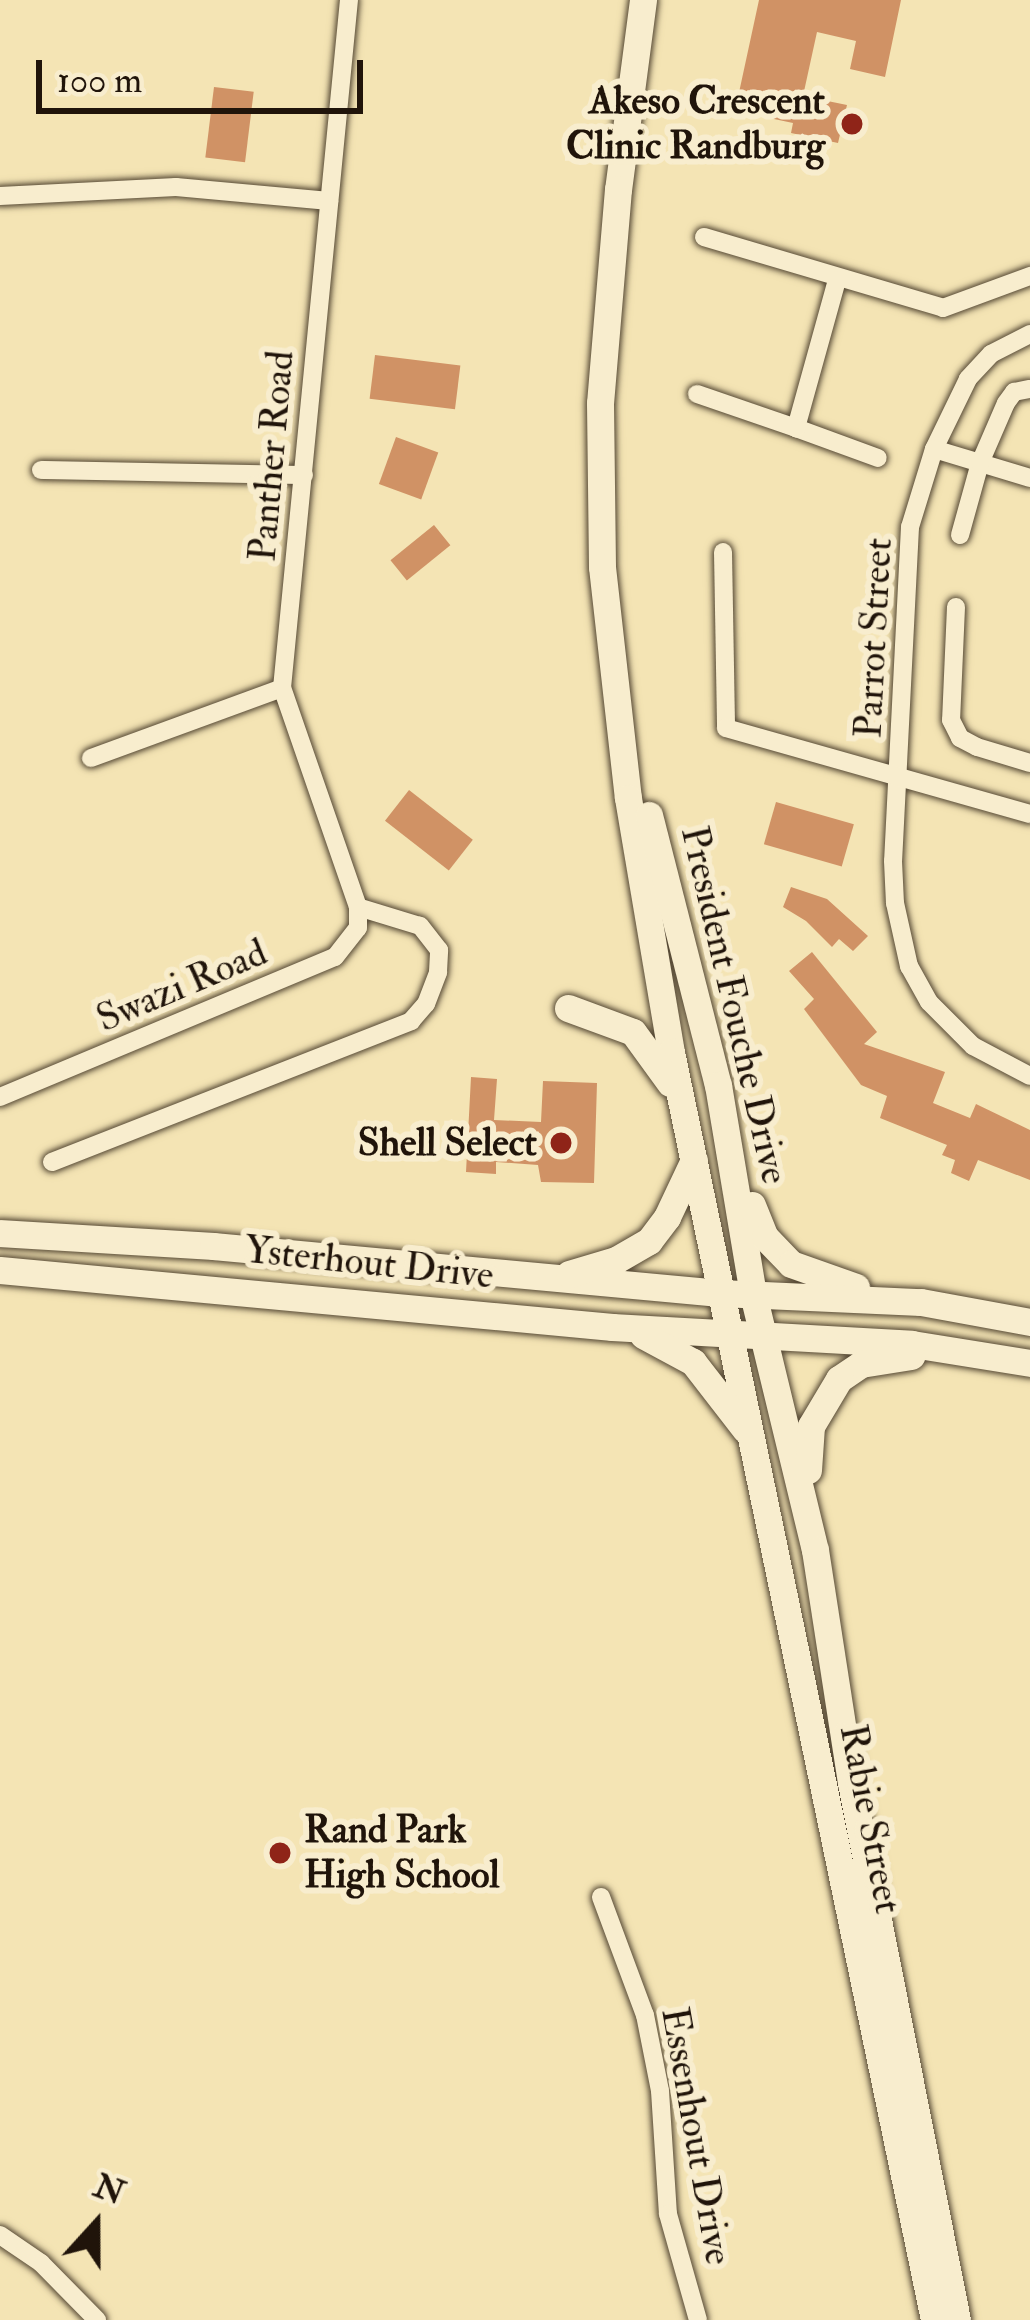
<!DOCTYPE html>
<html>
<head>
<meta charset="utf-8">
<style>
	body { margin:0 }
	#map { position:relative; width:1030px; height:2320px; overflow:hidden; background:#f4e4b4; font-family:"IM FELL Double Pica",serif }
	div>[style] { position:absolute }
	.building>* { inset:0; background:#d09265; transform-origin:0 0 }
	.roads { filter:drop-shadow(0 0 3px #554834) drop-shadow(0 0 3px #554834) }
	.street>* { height:18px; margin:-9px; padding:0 9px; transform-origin:9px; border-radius:9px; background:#f8edce }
	.secondary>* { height:27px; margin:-13.5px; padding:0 13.5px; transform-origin:13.5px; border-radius:13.5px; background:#f8edce }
	.dots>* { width:33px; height:33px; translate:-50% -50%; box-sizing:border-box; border:6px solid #f8edce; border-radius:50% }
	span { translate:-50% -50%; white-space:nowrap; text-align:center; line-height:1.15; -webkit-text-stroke:12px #f8edce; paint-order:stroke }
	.poi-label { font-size:39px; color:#20140a; font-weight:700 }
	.right { translate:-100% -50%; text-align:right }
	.left { translate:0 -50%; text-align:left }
	.street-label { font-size:39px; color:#20140a }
	.north { position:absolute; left:36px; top:2164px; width:120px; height:120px; -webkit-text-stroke:9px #f8edce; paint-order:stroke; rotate:21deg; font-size:33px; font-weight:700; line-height:48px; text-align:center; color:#20140a }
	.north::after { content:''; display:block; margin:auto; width:42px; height:54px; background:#20140a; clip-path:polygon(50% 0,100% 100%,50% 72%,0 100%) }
	.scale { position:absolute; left:36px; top:60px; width:327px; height:54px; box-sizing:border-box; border:6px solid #20140a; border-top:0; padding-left:15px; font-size:36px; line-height:42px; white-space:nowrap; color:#20140a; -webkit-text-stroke:9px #f8edce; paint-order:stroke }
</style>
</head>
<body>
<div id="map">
	<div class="building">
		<i style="clip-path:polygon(759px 0,901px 0,885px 77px,850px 69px,856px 41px,817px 32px,803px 96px,847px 105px,838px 143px,791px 133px,793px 123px,735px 111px)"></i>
		<i style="left:214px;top:87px;width:40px;height:71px;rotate:7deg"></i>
		<i style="left:375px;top:355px;width:86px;height:44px;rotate:7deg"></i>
		<i style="left:396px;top:437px;width:45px;height:50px;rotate:20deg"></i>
		<i style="left:434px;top:525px;width:26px;height:56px;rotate:51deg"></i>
		<i style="left:409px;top:790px;width:81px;height:39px;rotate:38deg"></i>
		<i style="left:776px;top:802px;width:81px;height:44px;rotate:16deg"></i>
		<i style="clip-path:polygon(791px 887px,827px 899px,868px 936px,853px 951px,839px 939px,832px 947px,806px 921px,783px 907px)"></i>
		<i style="clip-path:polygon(812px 952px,877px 1032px,864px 1044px,945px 1072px,933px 1103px,970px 1118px,976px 1104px,1030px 1130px,1030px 1180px,978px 1160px,969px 1181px,951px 1173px,955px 1160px,942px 1155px,947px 1145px,880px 1118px,887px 1096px,861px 1085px,804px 1009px,814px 999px,789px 971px)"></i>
		<i style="clip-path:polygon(471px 1077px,497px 1079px,494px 1120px,541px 1122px,543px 1081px,597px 1083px,594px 1183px,541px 1182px,538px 1165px,496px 1162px,496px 1174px,466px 1172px)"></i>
	</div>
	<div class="roads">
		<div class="street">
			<i style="left:0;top:196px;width:176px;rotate:-2.9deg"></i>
			<i style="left:176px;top:187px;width:154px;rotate:5.2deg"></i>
			<i style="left:704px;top:237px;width:249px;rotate:16.5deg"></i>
			<i style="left:943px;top:308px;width:93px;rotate:-20.2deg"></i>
			<i style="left:837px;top:280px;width:154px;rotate:105.5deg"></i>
			<i style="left:796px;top:428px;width:87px;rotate:20.1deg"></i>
			<i style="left:1030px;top:334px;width:44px;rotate:152.9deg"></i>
			<i style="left:991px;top:354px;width:34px;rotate:133deg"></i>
			<i style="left:968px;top:379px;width:78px;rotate:115.9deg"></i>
			<i style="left:934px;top:449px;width:82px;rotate:107.1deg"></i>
			<i style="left:910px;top:527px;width:334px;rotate:92.9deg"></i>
			<i style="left:893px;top:861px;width:42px;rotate:87.3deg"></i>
			<i style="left:895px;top:903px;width:65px;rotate:77.5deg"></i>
			<i style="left:909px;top:966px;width:41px;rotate:60.9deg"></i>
			<i style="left:929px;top:1002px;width:62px;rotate:45deg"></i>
			<i style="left:973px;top:1046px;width:64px;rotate:27.8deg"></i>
			<i style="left:697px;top:394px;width:105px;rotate:19deg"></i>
			<i style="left:934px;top:449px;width:100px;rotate:16.8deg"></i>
			<i style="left:41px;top:470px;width:263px;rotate:1.1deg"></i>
			<i style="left:960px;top:535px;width:75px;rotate:-74.5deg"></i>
			<i style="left:980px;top:463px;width:65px;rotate:-66.6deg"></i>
			<i style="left:1006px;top:403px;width:14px;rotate:-54deg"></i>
			<i style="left:1014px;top:392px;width:16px;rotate:-11deg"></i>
			<i style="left:723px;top:552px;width:176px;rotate:89deg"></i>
			<i style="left:726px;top:728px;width:316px;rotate:15.8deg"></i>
			<i style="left:956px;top:607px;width:113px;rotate:92.5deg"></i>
			<i style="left:951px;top:720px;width:20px;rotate:63deg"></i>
			<i style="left:960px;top:738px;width:19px;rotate:28deg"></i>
			<i style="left:977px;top:747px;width:55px;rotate:16.8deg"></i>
			<i style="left:91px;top:758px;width:203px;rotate:-20.1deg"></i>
			<i style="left:0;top:1097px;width:363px;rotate:-22.7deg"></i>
			<i style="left:335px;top:957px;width:37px;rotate:-52deg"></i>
			<i style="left:358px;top:928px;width:21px;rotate:-90deg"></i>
			<i style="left:358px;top:907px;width:232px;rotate:-109.1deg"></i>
			<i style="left:282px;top:688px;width:691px;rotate:-84.44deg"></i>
			<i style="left:52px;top:1162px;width:386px;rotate:-21.4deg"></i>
			<i style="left:411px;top:1021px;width:23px;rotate:-49deg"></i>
			<i style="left:426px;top:1004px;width:34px;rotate:-69deg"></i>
			<i style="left:438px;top:972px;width:22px;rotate:-87deg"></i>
			<i style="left:439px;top:950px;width:31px;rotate:-128deg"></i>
			<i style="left:420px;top:926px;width:65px;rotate:-163deg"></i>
			<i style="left:601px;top:1897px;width:126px;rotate:69.6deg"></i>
			<i style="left:645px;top:2015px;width:77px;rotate:78.8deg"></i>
			<i style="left:660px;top:2091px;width:123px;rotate:86.3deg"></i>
			<i style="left:668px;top:2214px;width:110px;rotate:74.2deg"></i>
			<i style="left:0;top:2235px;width:50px;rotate:34.3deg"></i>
			<i style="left:41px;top:2263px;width:80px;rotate:45.5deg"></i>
		</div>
		<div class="secondary">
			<i style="left:643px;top:0;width:191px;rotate:97.5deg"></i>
			<i style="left:618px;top:189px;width:215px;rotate:94.8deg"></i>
			<i style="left:600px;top:403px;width:164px;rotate:89.3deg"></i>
			<i style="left:602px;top:567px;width:232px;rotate:83.6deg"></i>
			<i style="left:628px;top:798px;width:258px;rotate:80.4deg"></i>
			<i style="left:671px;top:1052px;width:1295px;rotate:78.28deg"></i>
			<i style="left:649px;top:815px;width:279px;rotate:75.7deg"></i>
			<i style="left:718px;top:1085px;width:212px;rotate:80.5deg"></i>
			<i style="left:753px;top:1294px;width:263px;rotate:76.4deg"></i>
			<i style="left:815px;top:1550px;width:236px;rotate:81.2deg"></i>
			<i style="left:851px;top:1783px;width:547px;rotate:78.83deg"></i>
			<i style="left:568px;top:1008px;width:69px;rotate:20.3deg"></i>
			<i style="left:633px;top:1032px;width:63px;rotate:54deg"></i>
			<i style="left:752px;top:1205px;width:35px;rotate:68deg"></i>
			<i style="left:765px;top:1237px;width:37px;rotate:46deg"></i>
			<i style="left:791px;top:1264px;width:69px;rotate:19.5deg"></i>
			<i style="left:0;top:1233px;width:213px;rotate:3.5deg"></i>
			<i style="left:213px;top:1246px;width:509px;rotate:5.3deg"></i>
			<i style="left:720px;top:1293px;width:201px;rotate:2.6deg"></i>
			<i style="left:921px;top:1302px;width:111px;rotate:10.4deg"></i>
			<i style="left:0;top:1270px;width:615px;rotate:5.32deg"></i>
			<i style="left:612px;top:1327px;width:300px;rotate:3.2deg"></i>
			<i style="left:912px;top:1344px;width:120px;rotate:9.1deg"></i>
			<i style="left:569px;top:1274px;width:49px;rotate:-16.6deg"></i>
			<i style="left:616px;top:1260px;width:38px;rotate:-30deg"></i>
			<i style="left:649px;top:1241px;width:30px;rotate:-53deg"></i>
			<i style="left:667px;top:1217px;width:63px;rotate:-64.7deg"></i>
			<i style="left:643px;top:1335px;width:57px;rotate:28.4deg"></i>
			<i style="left:693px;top:1362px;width:85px;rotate:52.2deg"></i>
			<i style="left:808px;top:1470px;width:44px;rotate:-86.1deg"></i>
			<i style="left:811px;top:1426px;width:55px;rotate:-59.2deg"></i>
			<i style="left:839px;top:1379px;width:27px;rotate:-34deg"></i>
			<i style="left:861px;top:1364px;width:51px;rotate:-9.1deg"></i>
		</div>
	</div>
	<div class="dots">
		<i style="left:852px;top:124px;background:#8f2418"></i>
		<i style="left:561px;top:1143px;background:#8f2418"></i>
		<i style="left:280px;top:1853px;background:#8f2418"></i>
	</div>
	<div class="poi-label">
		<span class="right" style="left:825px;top:124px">Akeso Crescent<br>Clinic Randburg</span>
		<span class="right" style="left:537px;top:1143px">Shell Select</span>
		<span class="left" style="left:304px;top:1853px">Rand Park<br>High School</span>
	</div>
	<div class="street-label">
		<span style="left:272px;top:456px;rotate:-85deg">Panther Road</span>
		<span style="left:874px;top:638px;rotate:-87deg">Parrot Street</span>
		<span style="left:182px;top:986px;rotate:-23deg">Swazi Road</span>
		<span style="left:734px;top:1005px;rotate:77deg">President Fouche Drive</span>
		<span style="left:369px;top:1263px;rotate:6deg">Ysterhout Drive</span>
		<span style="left:870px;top:1819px;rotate:79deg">Rabie Street</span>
		<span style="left:696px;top:2136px;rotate:80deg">Essenhout Drive</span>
	</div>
	<div class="north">N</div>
	<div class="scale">100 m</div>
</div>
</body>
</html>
